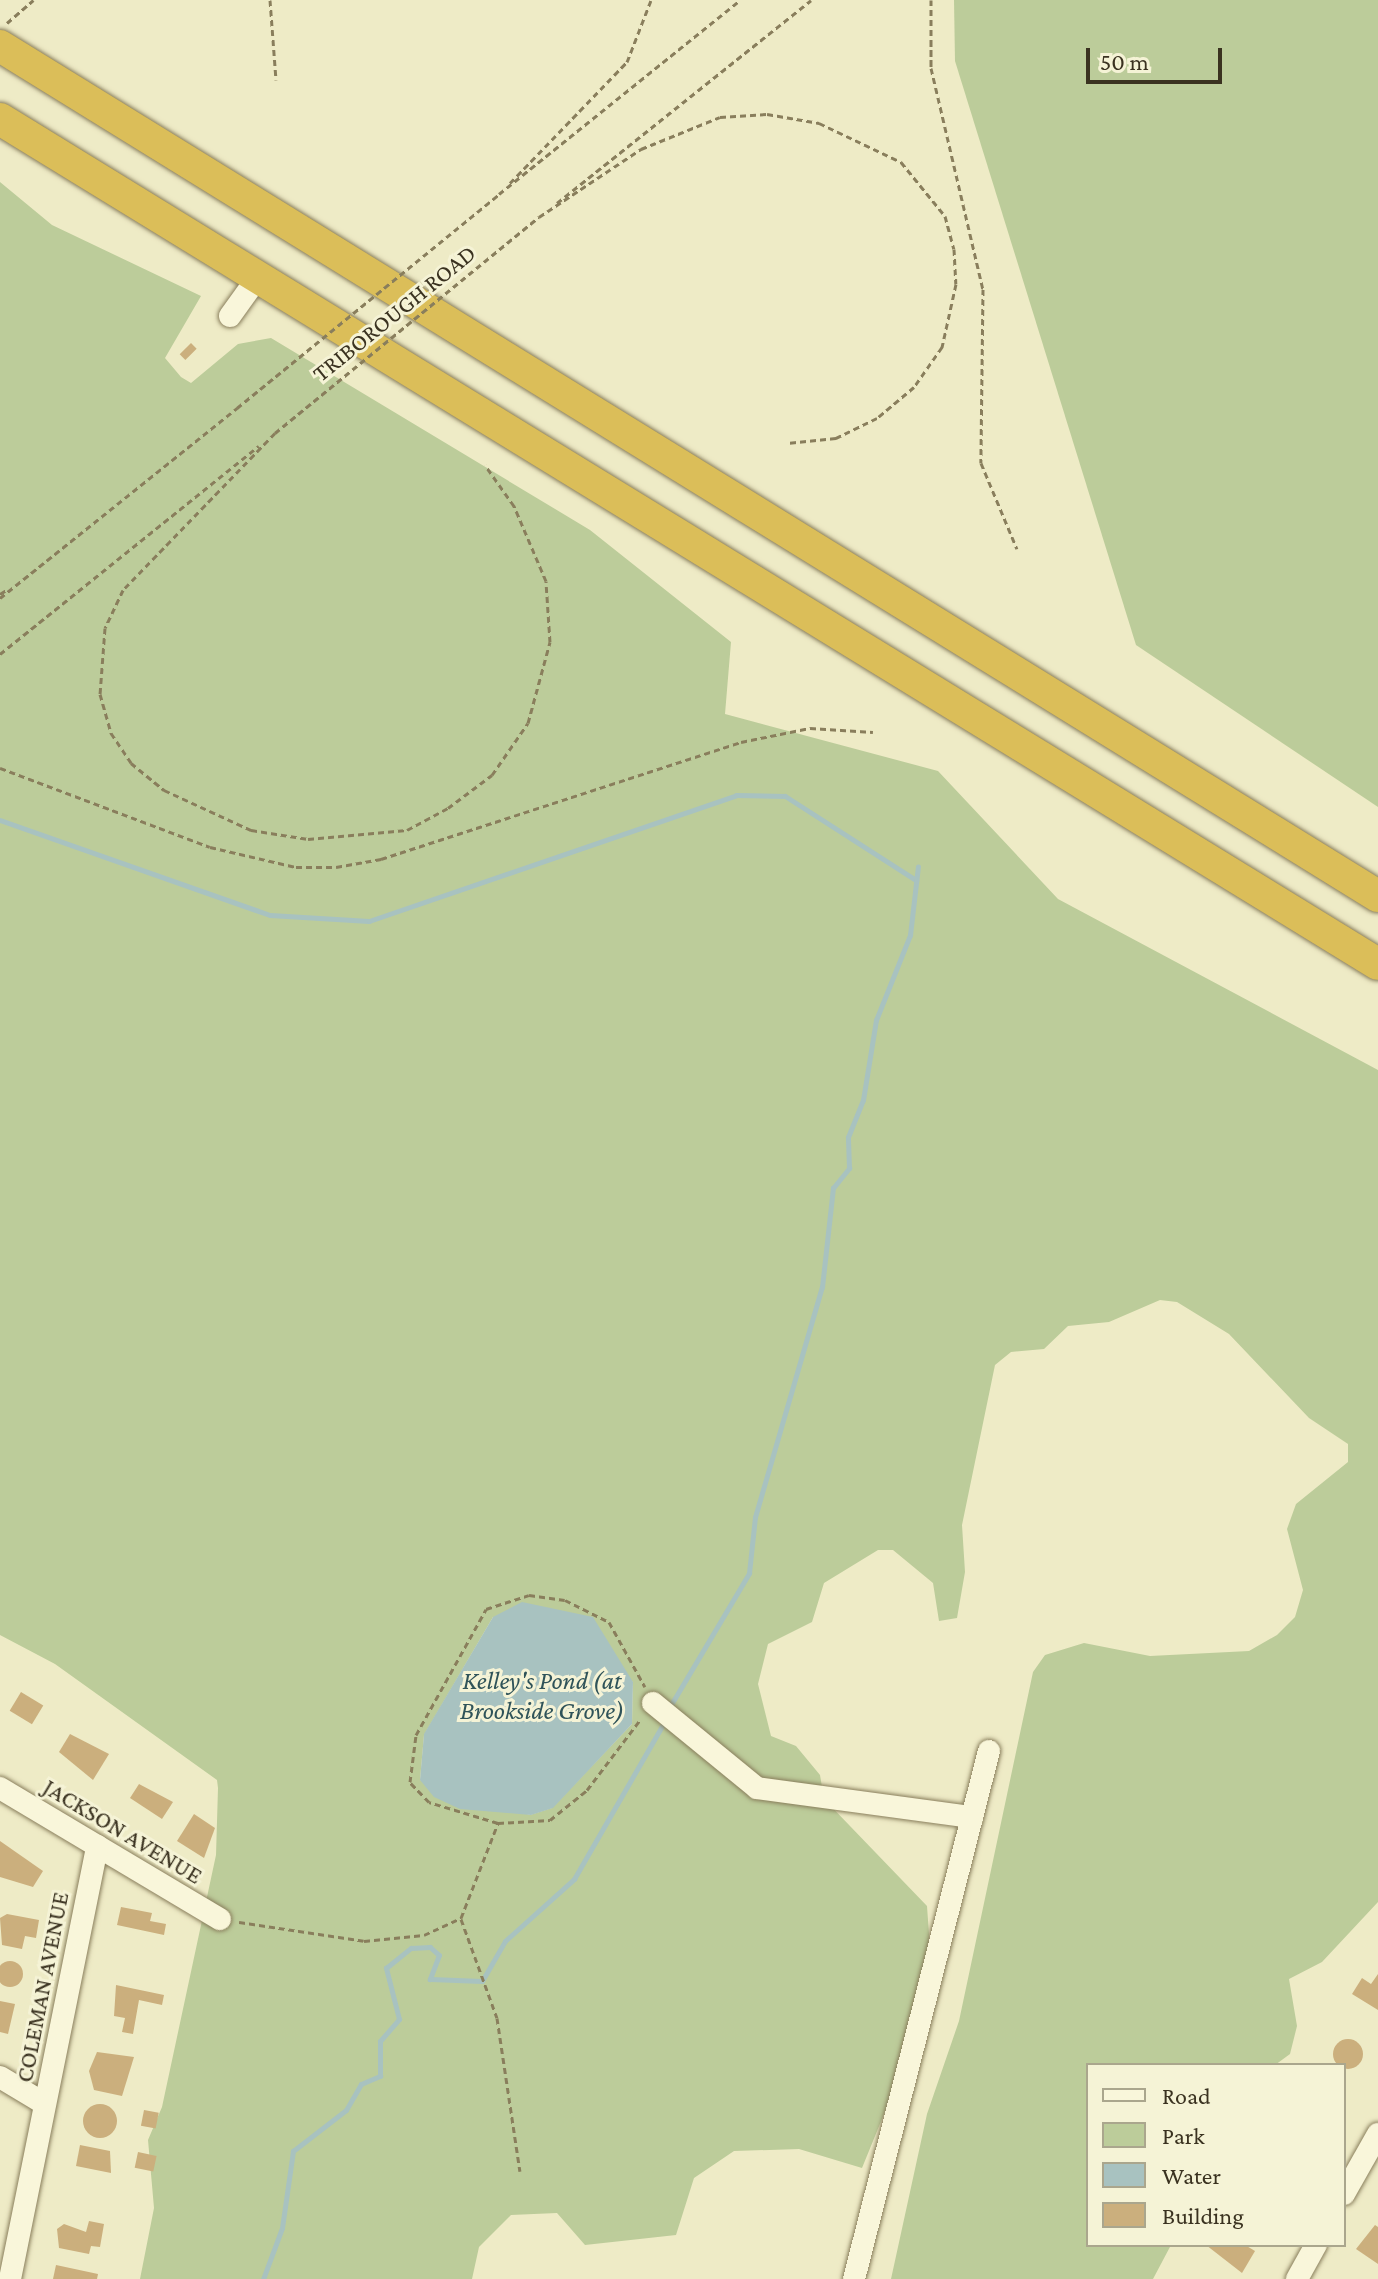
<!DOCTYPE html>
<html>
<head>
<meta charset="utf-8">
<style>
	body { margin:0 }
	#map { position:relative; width:1378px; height:2279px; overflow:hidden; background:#eeebc6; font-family:"Crimson Pro",serif }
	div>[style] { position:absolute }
	.green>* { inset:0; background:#bccc9a }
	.water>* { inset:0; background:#a8c2c0 }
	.stream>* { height:5px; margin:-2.5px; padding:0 2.5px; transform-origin:2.5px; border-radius:2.5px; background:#a8c2c0 }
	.building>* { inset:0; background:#cbaf7d; transform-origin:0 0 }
	.round { border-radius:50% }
	.path>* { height:3px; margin-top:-1.5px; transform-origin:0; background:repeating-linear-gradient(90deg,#897e5c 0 6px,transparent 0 10px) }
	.roads { filter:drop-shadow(0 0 2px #897e5c) drop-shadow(0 0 2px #897e5c) }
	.minor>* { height:22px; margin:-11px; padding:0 11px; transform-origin:11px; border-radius:11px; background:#f9f6da }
	.highway>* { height:32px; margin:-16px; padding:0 16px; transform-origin:16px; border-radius:16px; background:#dbbe59 }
	.path-bridge>* { height:3px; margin-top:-1.5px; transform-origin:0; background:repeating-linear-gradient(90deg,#897e5c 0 6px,transparent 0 10px) }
	span { translate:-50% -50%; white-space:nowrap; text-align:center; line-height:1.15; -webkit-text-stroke:6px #f5f3d6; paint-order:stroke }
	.street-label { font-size:24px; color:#3a3220 }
	.water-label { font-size:26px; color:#2f5359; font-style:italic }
	.legend { position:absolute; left:1086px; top:2063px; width:260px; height:184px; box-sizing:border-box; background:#f5f3d6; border:2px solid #aaa68d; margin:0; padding:10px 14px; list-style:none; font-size:24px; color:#3a3220 }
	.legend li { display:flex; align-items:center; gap:16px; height:40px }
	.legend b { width:40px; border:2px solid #aaa68d }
	.scale { position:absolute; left:1086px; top:48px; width:136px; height:36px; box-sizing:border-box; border:4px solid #3a3220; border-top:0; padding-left:10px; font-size:24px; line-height:28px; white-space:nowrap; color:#3a3220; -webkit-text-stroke:6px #f5f3d6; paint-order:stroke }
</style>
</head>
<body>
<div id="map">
	<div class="green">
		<i style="clip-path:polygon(954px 0,1378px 0,1378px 807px,1136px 645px,955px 61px)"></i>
		<i style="clip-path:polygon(evenodd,0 182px,52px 225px,201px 296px,165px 358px,181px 377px,191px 383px,238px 344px,271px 338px,590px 530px,731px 642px,725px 714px,938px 771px,1058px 899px,1378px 1070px,1378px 1902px,1322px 1962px,1289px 1979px,1297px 2026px,1290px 2054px,1275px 2065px,1088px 2065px,1088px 2245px,1171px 2245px,1153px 2279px,891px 2279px,927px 2114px,959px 2021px,1033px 1672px,1045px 1655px,1084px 1643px,1150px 1656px,1249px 1651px,1277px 1635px,1295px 1617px,1303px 1590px,1287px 1529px,1296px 1504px,1348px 1462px,1348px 1444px,1309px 1418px,1229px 1334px,1177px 1302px,1160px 1300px,1109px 1322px,1068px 1326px,1044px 1349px,1011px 1352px,995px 1365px,962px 1525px,965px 1572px,957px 1618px,939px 1621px,933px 1583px,893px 1550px,878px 1550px,824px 1583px,812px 1622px,768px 1644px,758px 1684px,771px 1736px,796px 1746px,820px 1775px,824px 1799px,927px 1906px,930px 1948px,895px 2087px,862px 2168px,799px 2149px,734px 2151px,694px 2178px,676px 2235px,585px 2245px,557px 2213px,511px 2215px,479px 2247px,472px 2279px,140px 2279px,154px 2208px,148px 2140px,162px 2107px,216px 1855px,218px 1788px,217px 1780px,55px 1664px,0 1635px,0 182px,493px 1617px,633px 1682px,632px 1724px,552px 1808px,530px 1815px,420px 1780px,424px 1735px,493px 1617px)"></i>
	</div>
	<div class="water">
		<i style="clip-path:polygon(522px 1602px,593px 1617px,633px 1682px,632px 1724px,553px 1808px,531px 1815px,460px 1809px,434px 1797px,420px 1780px,424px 1734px,493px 1617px)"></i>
	</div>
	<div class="stream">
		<i style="left:0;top:820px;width:286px;rotate:19.4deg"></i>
		<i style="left:270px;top:915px;width:99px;rotate:3.5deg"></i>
		<i style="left:369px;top:921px;width:388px;rotate:-18.9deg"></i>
		<i style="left:736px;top:795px;width:49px;rotate:1.2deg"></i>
		<i style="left:785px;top:796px;width:156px;rotate:32.7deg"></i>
		<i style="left:669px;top:1708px;width:157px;rotate:-59.3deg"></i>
		<i style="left:749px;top:1573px;width:56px;rotate:-83.9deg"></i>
		<i style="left:755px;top:1517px;width:240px;rotate:-73.8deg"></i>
		<i style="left:822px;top:1287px;width:100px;rotate:-83.7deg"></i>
		<i style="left:833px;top:1188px;width:26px;rotate:-51deg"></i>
		<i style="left:849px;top:1168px;width:31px;rotate:-92deg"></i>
		<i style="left:848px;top:1137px;width:40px;rotate:-68deg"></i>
		<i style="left:863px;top:1100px;width:81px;rotate:-80.8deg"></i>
		<i style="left:876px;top:1020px;width:92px;rotate:-68.2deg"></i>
		<i style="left:910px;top:935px;width:69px;rotate:-83.4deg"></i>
		<i style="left:263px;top:2279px;width:54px;rotate:-69.6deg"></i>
		<i style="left:282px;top:2228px;width:78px;rotate:-81.9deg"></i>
		<i style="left:293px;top:2151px;width:67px;rotate:-37.7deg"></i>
		<i style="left:346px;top:2110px;width:30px;rotate:-60deg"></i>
		<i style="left:361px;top:2084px;width:21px;rotate:-23deg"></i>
		<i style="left:380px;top:2076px;width:35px;rotate:-90deg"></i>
		<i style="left:380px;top:2041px;width:29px;rotate:-49deg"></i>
		<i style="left:399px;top:2019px;width:53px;rotate:-104.3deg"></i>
		<i style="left:386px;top:1968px;width:32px;rotate:-39deg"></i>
		<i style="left:411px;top:1948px;width:19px;rotate:-3deg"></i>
		<i style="left:430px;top:1947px;width:12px;rotate:42deg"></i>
		<i style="left:439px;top:1955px;width:26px;rotate:111deg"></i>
		<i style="left:430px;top:1979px;width:52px;rotate:2.2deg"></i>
		<i style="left:482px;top:1981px;width:46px;rotate:-60.1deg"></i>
		<i style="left:505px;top:1941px;width:93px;rotate:-41.9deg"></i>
		<i style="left:574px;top:1879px;width:182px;rotate:-60.1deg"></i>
	</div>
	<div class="building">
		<i style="left:191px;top:343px;width:8px;height:16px;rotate:45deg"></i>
		<i style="left:21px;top:1692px;width:26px;height:22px;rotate:31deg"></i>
		<i style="clip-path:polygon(70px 1734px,109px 1754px,93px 1780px,59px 1752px)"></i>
		<i style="clip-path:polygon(139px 1784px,173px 1802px,162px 1819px,130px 1798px)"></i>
		<i style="clip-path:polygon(194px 1814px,215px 1828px,204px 1858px,177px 1841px)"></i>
		<i style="clip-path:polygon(0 1841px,43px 1871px,33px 1887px,0 1877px)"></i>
		<i style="clip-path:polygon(121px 1907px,152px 1913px,150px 1921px,166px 1924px,164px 1935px,117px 1925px)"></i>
		<i style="clip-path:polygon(7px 1914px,39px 1920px,36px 1938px,25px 1936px,22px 1949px,2px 1945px,0 1918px)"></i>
		<i class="round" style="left:-3px;top:1961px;width:26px;height:26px"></i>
		<i style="clip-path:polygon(1378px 1974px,1378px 2010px,1352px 1994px,1362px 1978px,1371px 1984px)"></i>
		<i style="clip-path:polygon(116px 1985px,164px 1995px,162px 2005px,139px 2000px,133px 2034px,122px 2032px,125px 2018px,114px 2016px)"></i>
		<i style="clip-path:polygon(0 2001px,15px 2004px,8px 2034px,0 2032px)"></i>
		<i class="round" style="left:1333px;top:2039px;width:30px;height:30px"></i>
		<i style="clip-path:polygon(97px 2052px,134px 2057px,122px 2096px,94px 2090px,89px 2071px)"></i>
		<i class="round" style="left:83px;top:2104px;width:34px;height:34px"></i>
		<i style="left:144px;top:2110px;width:15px;height:16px;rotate:11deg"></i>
		<i style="clip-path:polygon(80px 2145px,110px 2151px,111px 2173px,76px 2166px)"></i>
		<i style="left:138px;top:2152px;width:19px;height:16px;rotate:12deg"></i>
		<i style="clip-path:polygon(89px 2221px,104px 2224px,100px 2247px,91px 2246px,89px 2254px,59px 2248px,57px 2229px,64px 2224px,86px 2232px)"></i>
		<i style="clip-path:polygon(1375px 2225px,1378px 2227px,1378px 2264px,1356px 2249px)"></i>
		<i style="clip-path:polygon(1206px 2245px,1245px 2245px,1255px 2251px,1242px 2273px)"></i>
		<i style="clip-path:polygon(56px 2265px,98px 2274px,97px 2279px,53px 2279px)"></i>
	</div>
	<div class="path">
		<i style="left:270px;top:0;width:80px;rotate:85.7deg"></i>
		<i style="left:931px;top:0;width:68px;rotate:90deg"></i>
		<i style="left:931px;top:68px;width:227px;rotate:76.8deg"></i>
		<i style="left:983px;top:289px;width:174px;rotate:90.7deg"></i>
		<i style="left:981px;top:463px;width:93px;rotate:67.3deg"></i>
		<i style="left:7px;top:23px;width:35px;rotate:-41deg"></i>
		<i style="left:510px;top:183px;width:168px;rotate:-46deg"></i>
		<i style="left:627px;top:62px;width:66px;rotate:-68.8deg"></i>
		<i style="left:499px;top:194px;width:309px;rotate:-38.8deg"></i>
		<i style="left:557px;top:203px;width:325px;rotate:-38.6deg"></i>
		<i style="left:539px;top:217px;width:123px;rotate:-33.7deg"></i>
		<i style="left:641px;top:149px;width:85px;rotate:-22.1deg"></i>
		<i style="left:720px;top:117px;width:47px;rotate:-3.7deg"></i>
		<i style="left:767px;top:114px;width:53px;rotate:9.8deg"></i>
		<i style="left:819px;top:123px;width:91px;rotate:25.4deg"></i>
		<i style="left:901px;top:162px;width:70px;rotate:50.8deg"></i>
		<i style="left:945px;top:216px;width:34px;rotate:75deg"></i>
		<i style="left:954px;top:249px;width:35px;rotate:87deg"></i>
		<i style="left:956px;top:284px;width:65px;rotate:102.5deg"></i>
		<i style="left:942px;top:347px;width:49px;rotate:125deg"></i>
		<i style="left:914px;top:387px;width:48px;rotate:140deg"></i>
		<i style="left:877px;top:418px;width:46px;rotate:154deg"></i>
		<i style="left:836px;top:438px;width:49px;rotate:174.2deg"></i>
		<i style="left:275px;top:433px;width:219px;rotate:134.1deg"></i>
		<i style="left:123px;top:590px;width:42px;rotate:115.3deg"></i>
		<i style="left:105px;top:628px;width:66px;rotate:94.3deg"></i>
		<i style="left:100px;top:694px;width:41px;rotate:74.2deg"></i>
		<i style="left:111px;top:733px;width:36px;rotate:56deg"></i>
		<i style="left:131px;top:763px;width:43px;rotate:39.3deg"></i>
		<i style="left:164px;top:790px;width:96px;rotate:24.7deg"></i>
		<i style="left:251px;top:830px;width:58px;rotate:9deg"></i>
		<i style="left:308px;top:839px;width:99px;rotate:-5.2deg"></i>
		<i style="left:407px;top:830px;width:47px;rotate:-28.2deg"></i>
		<i style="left:448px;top:808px;width:55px;rotate:-36.9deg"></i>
		<i style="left:492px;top:775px;width:63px;rotate:-55.3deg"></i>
		<i style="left:528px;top:723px;width:84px;rotate:-74.8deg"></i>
		<i style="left:550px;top:642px;width:61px;rotate:-93.8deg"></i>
		<i style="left:546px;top:581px;width:82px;rotate:-113.1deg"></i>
		<i style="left:514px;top:506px;width:50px;rotate:-125.3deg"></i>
		<i style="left:0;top:594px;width:9px;rotate:-32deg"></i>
		<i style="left:0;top:598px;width:304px;rotate:-38.7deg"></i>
		<i style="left:0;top:654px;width:332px;rotate:-38.8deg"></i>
		<i style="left:0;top:768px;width:224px;rotate:20.6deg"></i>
		<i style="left:210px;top:847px;width:88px;rotate:13.1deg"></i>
		<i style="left:296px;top:867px;width:40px"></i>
		<i style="left:336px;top:867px;width:46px;rotate:-10.1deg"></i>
		<i style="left:381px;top:859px;width:379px;rotate:-18deg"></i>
		<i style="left:741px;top:742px;width:70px;rotate:-11.5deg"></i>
		<i style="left:810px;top:728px;width:63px;rotate:3.6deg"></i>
		<i style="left:498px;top:1823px;width:72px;rotate:-163.1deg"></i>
		<i style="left:429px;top:1802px;width:28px;rotate:-134deg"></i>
		<i style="left:410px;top:1782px;width:47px;rotate:-82.7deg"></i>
		<i style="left:416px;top:1735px;width:144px;rotate:-60.9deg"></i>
		<i style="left:486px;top:1609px;width:45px;rotate:-18deg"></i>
		<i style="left:529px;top:1595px;width:36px;rotate:8deg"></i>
		<i style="left:565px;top:1600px;width:49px;rotate:26.6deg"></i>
		<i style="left:609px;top:1622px;width:74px;rotate:61deg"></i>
		<i style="left:461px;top:1919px;width:105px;rotate:70deg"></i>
		<i style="left:497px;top:2018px;width:155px;rotate:81.5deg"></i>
		<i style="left:239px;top:1922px;width:126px;rotate:8.6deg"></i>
		<i style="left:364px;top:1941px;width:60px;rotate:-5.7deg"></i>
		<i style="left:424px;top:1935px;width:41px;rotate:-24.7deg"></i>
		<i style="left:461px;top:1918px;width:102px;rotate:-68.7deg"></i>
		<i style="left:498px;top:1823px;width:52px;rotate:-3.3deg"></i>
		<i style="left:550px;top:1820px;width:48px;rotate:-39deg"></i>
		<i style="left:587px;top:1790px;width:88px;rotate:-52.9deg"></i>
	</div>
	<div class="roads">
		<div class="minor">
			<i style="left:230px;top:316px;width:48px;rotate:-54.3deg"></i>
			<i style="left:653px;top:1703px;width:134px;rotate:39.3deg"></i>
			<i style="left:757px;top:1788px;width:217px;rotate:7.7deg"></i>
			<i style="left:0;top:1788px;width:256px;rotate:30.8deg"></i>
			<i style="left:0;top:2077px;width:52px;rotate:31deg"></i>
			<i style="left:1344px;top:2194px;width:69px;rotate:-60.5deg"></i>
			<i style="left:10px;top:2279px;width:442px;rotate:-78.6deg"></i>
			<i style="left:854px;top:2279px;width:545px;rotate:-75.66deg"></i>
			<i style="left:1297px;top:2279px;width:39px;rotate:-61deg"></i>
		</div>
		<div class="highway">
			<i style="left:0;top:46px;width:1619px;rotate:31.67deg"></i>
			<i style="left:0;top:119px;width:1616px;rotate:31.52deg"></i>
		</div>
	</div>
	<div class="path-bridge">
		<i style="left:237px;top:408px;width:338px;rotate:-39.2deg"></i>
		<i style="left:275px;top:433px;width:341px;rotate:-39.3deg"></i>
	</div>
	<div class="street-label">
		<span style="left:394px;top:313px;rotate:-39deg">TRIBOROUGH ROAD</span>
		<span style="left:123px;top:1831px;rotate:31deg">JACKSON AVENUE</span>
		<span style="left:42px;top:1987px;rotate:-79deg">COLEMAN AVENUE</span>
	</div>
	<div class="water-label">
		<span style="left:542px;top:1696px">Kelley's Pond (at<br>Brookside Grove)</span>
	</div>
	<ul class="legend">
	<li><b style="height:10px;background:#f9f6da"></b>Road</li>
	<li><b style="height:22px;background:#bccc9a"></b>Park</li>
	<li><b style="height:22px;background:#a8c2c0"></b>Water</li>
	<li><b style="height:22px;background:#cbaf7d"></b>Building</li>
	</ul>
	<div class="scale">50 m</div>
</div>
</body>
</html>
